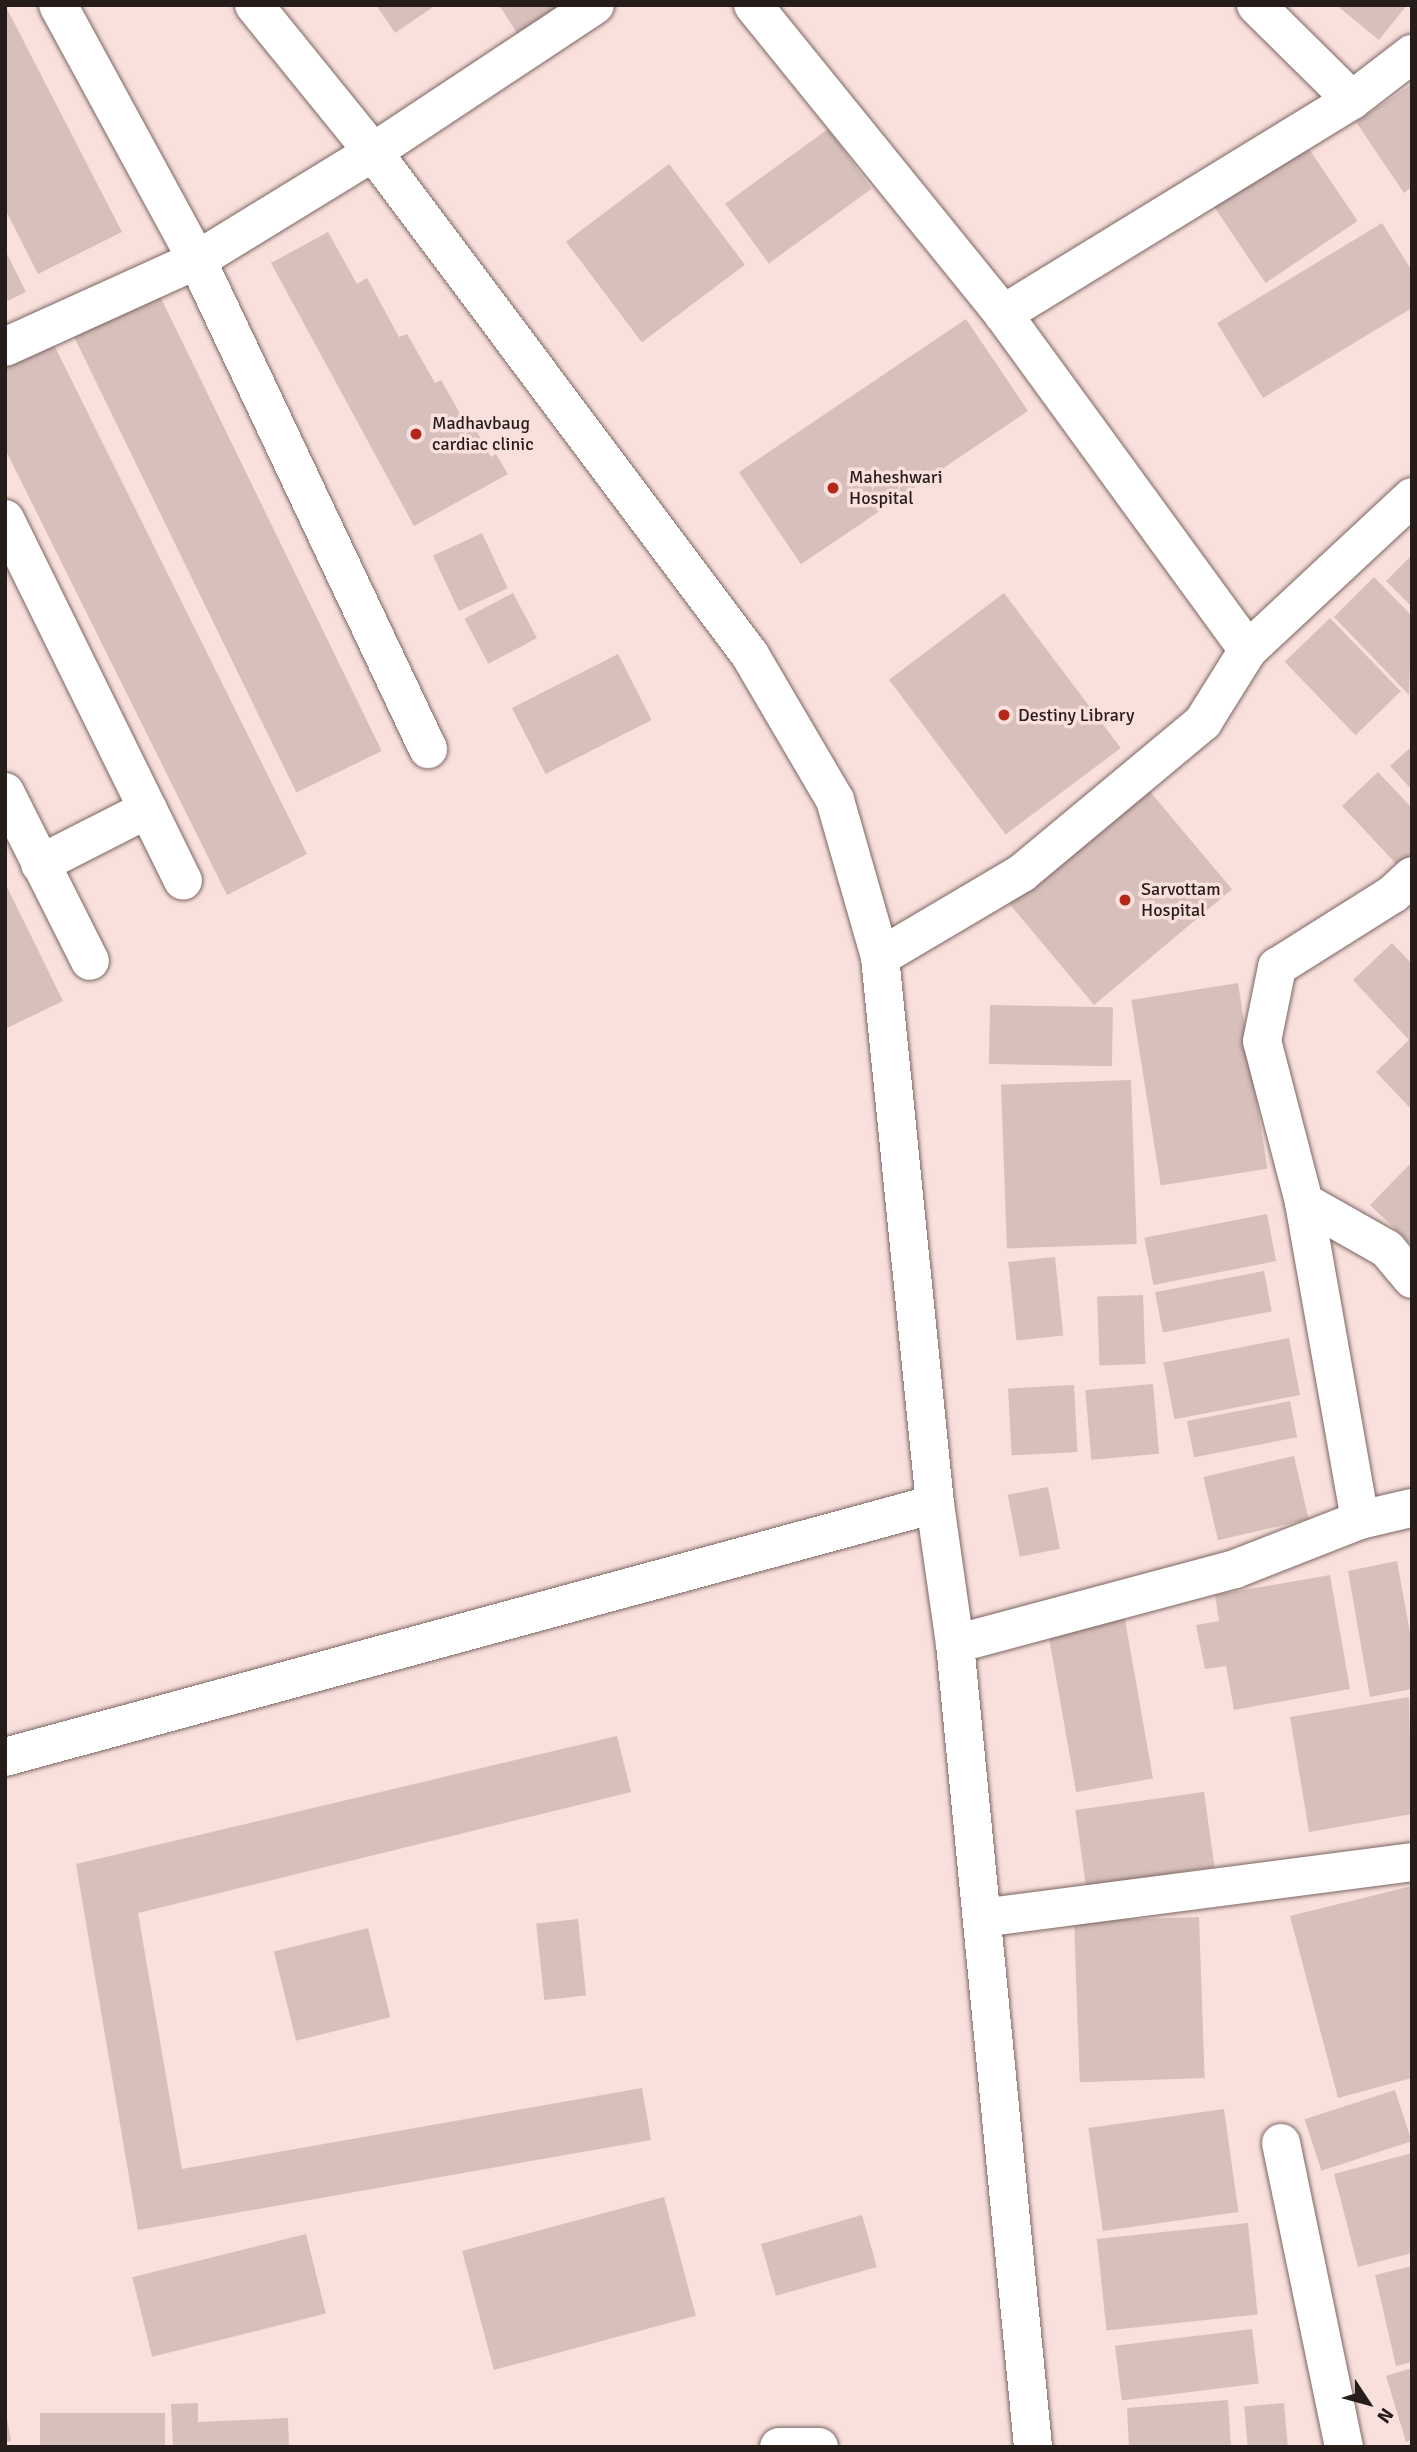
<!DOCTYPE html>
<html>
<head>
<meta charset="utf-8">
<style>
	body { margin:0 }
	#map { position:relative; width:1417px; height:2452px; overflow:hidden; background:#f9e0dc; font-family:Signika,sans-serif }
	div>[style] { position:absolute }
	.building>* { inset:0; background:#d7bfbb; transform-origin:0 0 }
	.roads { filter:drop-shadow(0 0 2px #7b6662) drop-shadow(0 0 2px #7b6662) }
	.minor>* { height:38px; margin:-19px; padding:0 19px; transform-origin:19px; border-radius:19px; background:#fff }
	.dots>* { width:19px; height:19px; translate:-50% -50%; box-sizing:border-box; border:4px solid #f9e0dc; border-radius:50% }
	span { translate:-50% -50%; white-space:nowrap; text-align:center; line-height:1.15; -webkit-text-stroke:7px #f9e0dc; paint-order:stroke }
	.poi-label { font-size:18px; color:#261d1b }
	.left { translate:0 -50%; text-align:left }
	.frame { position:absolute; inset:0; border:7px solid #261d1b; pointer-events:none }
	.north { position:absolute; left:1333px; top:2368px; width:70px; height:70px; -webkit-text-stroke:5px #f9e0dc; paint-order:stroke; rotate:126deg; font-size:19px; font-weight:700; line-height:28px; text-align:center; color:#261d1b }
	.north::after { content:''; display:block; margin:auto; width:24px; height:32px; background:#261d1b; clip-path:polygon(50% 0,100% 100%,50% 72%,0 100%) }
</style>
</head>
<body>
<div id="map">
	<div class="building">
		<i style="clip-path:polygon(5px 5px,122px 232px,38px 274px,5px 209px)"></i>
		<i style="clip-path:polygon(376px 5px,436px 5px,395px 33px)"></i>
		<i style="clip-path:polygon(499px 5px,556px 5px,561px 13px,521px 39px)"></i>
		<i style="clip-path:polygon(1336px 5px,1407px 5px,1379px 40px)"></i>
		<i style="clip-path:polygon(1412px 84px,1412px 187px,1404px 193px,1356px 122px)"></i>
		<i style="left:828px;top:129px;width:74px;height:127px;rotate:54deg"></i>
		<i style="left:1305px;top:143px;width:94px;height:111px;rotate:56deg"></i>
		<i style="left:669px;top:164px;width:126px;height:129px;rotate:53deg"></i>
		<i style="clip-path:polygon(1382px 223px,1412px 271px,1412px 308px,1263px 398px,1217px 323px)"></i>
		<i style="clip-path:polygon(328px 232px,357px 284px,367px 278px,399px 337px,407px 334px,435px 383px,441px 380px,467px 426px,472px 423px,491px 457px,496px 454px,508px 474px,414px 526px,271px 263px)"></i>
		<i style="clip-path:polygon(5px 250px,26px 292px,5px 302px)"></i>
		<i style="left:156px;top:288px;width:515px;height:95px;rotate:64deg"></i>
		<i style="left:966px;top:319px;width:111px;height:274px;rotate:56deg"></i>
		<i style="clip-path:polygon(52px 341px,307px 854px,227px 895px,5px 449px,5px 365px)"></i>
		<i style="left:482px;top:533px;width:61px;height:54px;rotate:65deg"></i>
		<i style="clip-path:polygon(1412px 555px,1412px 607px,1386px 581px)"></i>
		<i style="clip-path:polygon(1374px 577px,1412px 616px,1409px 695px,1334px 617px)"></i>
		<i style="left:513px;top:593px;width:51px;height:55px;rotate:62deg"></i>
		<i style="left:1004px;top:593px;width:194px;height:144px;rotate:53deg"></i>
		<i style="left:1330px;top:618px;width:102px;height:63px;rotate:46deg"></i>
		<i style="left:618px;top:654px;width:74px;height:119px;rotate:63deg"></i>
		<i style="clip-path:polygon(1412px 746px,1412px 790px,1390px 766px)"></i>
		<i style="clip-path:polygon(1378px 772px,1412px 808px,1412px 857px,1400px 868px,1342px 806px)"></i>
		<i style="left:1142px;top:782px;width:140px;height:180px;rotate:50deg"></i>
		<i style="clip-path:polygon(5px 883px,63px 1001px,5px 1029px)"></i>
		<i style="clip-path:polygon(1392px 943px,1412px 964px,1412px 1110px,1376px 1072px,1409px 1040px,1353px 980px)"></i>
		<i style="left:1238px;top:983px;width:188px;height:108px;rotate:81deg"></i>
		<i style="left:990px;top:1005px;width:123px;height:59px;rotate:1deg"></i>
		<i style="left:1131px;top:1080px;width:164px;height:130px;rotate:88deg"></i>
		<i style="clip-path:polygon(1412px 1162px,1412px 1245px,1370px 1205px)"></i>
		<i style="left:1267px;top:1214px;width:48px;height:125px;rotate:79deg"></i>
		<i style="left:1055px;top:1257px;width:79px;height:47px;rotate:84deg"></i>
		<i style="left:1264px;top:1271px;width:41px;height:111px;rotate:79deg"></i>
		<i style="left:1143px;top:1295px;width:69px;height:46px;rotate:88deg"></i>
		<i style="left:1289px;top:1338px;width:58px;height:128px;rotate:79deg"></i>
		<i style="left:1153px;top:1384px;width:70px;height:68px;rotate:85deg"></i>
		<i style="left:1074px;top:1385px;width:67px;height:66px;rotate:87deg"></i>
		<i style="left:1290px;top:1401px;width:37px;height:105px;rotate:79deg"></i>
		<i style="left:1294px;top:1456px;width:65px;height:93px;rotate:77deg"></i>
		<i style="left:1048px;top:1487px;width:63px;height:41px;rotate:79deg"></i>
		<i style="clip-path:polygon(1397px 1561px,1412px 1643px,1412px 1689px,1370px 1697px,1348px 1571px)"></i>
		<i style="clip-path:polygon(1330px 1575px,1350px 1689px,1234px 1710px,1226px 1666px,1205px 1669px,1196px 1625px,1219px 1621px,1215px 1595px)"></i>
		<i style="left:1124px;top:1614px;width:167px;height:78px;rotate:80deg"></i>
		<i style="clip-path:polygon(1409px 1697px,1412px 1814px,1309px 1832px,1290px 1717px)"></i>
		<i style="clip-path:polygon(617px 1736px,631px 1792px,138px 1913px,182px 2169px,642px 2088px,651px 2140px,138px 2230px,76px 1864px)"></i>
		<i style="left:1204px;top:1792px;width:76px;height:130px;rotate:82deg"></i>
		<i style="clip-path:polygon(1412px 1886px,1412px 2078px,1338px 2098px,1290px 1916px)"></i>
		<i style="left:1199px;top:1917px;width:161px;height:125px;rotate:88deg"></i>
		<i style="left:578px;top:1919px;width:77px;height:42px;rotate:84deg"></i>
		<i style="left:368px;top:1928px;width:92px;height:97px;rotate:76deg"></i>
		<i style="left:1395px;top:2090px;width:54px;height:95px;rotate:72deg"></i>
		<i style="left:1224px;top:2109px;width:104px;height:137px;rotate:82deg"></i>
		<i style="clip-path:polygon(1412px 2153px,1412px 2253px,1358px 2267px,1334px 2174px)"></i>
		<i style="left:664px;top:2197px;width:123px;height:209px;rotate:75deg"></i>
		<i style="left:862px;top:2215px;width:54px;height:105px;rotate:74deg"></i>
		<i style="left:1248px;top:2223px;width:92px;height:152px;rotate:84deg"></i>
		<i style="left:306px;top:2234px;width:82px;height:179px;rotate:76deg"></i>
		<i style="clip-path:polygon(1412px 2266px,1412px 2362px,1396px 2366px,1375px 2275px)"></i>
		<i style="left:1252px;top:2329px;width:55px;height:138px;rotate:83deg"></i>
		<i style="clip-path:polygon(1412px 2368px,1412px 2440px,1406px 2442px,1386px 2376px)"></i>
		<i style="clip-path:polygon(1228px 2400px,1231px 2447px,1129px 2447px,1127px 2408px)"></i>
		<i style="clip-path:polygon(198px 2403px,198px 2422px,288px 2418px,289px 2447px,173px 2447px,171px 2404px)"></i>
		<i style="left:1284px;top:2403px;width:44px;height:40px;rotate:85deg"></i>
		<i style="clip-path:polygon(5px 2407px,11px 2441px,5px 2442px)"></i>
		<i style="left:165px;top:2413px;width:34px;height:125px;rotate:90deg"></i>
	</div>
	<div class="roads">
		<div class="minor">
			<i style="left:58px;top:5px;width:290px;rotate:61.4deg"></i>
			<i style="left:197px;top:260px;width:541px;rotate:64.71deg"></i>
			<i style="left:254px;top:5px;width:189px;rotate:51deg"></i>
			<i style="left:373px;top:152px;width:629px;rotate:53.15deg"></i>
			<i style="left:750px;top:655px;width:168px;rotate:59.6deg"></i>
			<i style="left:835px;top:800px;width:163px;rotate:74deg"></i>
			<i style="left:880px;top:957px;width:550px;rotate:84.26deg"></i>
			<i style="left:935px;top:1504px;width:141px;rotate:81.9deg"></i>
			<i style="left:955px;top:1644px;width:807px;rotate:84.45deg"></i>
			<i style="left:753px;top:5px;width:397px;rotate:51deg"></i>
			<i style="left:1003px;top:314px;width:416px;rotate:53.9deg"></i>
			<i style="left:1256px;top:5px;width:135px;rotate:44.7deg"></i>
			<i style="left:1003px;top:314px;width:409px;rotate:-31.5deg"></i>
			<i style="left:1352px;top:100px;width:76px;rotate:-37.5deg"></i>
			<i style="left:5px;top:347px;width:211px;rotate:-24.4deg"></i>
			<i style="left:197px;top:260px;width:206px;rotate:-31.5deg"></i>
			<i style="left:373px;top:152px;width:266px;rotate:-33.5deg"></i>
			<i style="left:5px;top:519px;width:403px;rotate:63.8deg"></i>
			<i style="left:5px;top:792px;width:189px;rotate:63.3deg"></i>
			<i style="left:40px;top:864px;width:121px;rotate:-27deg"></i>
			<i style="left:880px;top:957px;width:165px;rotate:-30.6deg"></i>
			<i style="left:1022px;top:873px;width:236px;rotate:-39.8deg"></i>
			<i style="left:1203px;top:722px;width:85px;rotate:-58deg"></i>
			<i style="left:1248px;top:650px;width:224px;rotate:-43deg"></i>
			<i style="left:1304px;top:1202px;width:95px;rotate:29.5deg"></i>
			<i style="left:1387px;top:1249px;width:39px;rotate:50deg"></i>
			<i style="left:1360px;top:1520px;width:323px;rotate:-100deg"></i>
			<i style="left:1304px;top:1202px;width:166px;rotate:-104.6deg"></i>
			<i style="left:1262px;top:1041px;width:76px;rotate:-78.5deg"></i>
			<i style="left:1277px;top:967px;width:137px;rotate:-32.2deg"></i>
			<i style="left:1393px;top:894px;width:26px;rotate:-43deg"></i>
			<i style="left:955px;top:1644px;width:290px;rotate:-15deg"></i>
			<i style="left:1235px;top:1569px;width:134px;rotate:-21.4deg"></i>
			<i style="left:1360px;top:1520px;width:52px;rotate:-13.2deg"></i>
			<i style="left:5px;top:1757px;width:964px;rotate:-15.22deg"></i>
			<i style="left:982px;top:1918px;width:434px;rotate:-7.4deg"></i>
			<i style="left:1281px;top:2143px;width:310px;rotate:78.3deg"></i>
			<i style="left:779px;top:2447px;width:40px"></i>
		</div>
	</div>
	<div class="dots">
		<i style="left:416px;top:434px;background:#b5271a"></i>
		<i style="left:833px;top:488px;background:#b5271a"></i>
		<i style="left:1004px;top:715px;background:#b5271a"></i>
		<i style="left:1125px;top:900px;background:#b5271a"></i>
	</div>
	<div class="poi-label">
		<span class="left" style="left:432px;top:434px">Madhavbaug<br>cardiac clinic</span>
		<span class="left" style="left:849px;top:488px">Maheshwari<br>Hospital</span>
		<span class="left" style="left:1018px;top:715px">Destiny Library</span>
		<span class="left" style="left:1141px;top:900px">Sarvottam<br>Hospital</span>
	</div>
	<div class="frame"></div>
	<div class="north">N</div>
</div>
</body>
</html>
